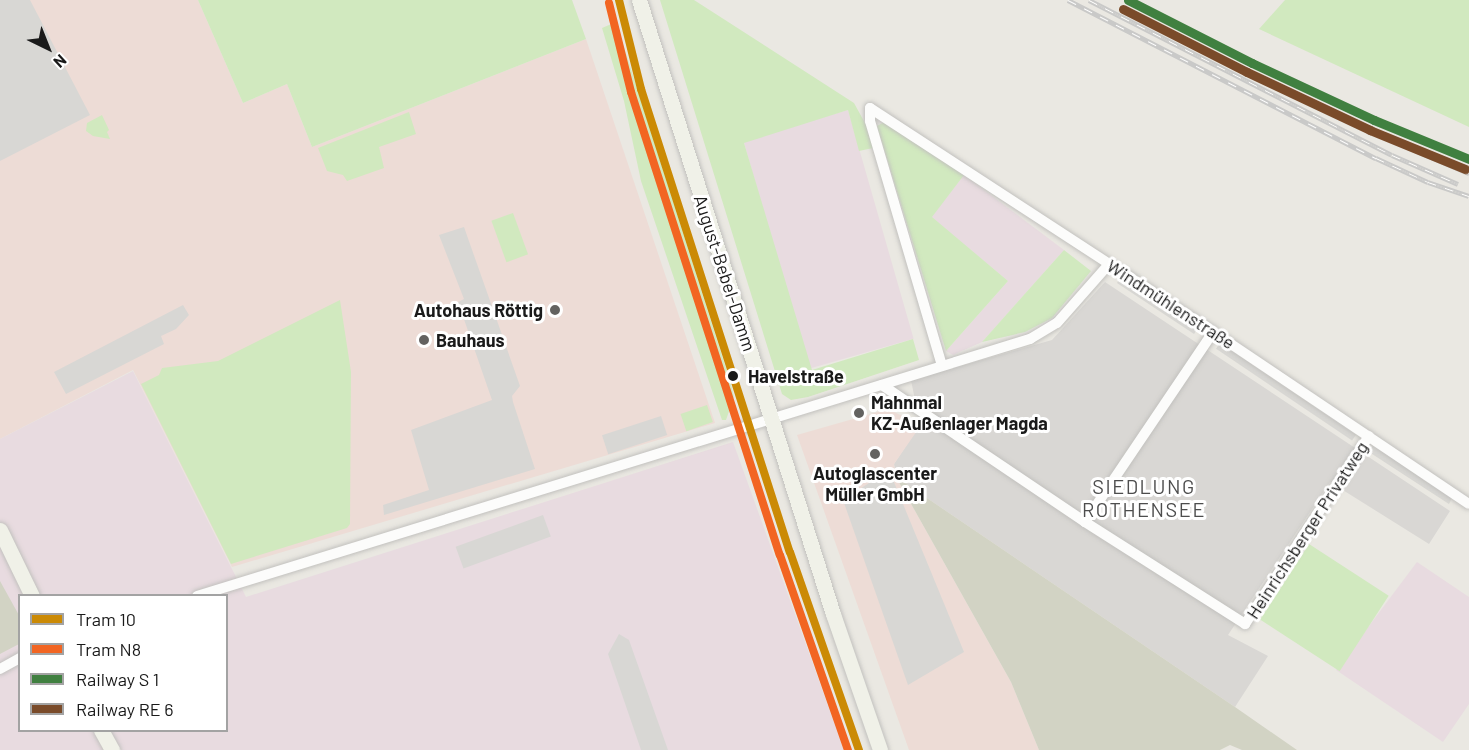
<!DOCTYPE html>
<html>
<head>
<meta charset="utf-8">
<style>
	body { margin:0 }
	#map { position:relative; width:1469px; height:750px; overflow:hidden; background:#eae8e2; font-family:Barlow,sans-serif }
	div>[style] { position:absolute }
	.residential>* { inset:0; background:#d9d7d4 }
	.commercial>* { inset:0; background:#eddcd6 }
	.industrial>* { inset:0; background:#e8dbe0; transform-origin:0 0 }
	.construction>* { inset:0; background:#d2d3c4 }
	.grass>* { inset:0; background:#d1e9bf; transform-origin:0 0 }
	.parking>* { inset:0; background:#d8d7d4; transform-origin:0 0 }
	.roads { filter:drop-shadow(0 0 2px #c2c1be) drop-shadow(0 0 2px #c2c1be) }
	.street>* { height:10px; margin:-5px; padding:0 5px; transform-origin:5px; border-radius:5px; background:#fcfcfb }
	.secondary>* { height:15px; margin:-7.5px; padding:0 7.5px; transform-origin:7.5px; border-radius:7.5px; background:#f0f1e8 }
	.rail>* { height:5px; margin-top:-2.5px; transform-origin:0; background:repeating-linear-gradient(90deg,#fff 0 9px,#c9c9c8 0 18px); box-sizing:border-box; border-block:2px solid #c9c9c8 }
	.rail-1>* { height:9px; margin:-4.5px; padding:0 4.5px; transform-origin:4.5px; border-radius:4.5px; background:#408040 }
	.rail-2>* { height:9px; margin:-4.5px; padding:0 4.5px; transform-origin:4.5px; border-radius:4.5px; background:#7a4b2a }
	.tram-1>* { height:8px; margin:-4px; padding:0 4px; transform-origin:4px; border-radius:4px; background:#cb8a05 }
	.tram-2>* { height:8px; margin:-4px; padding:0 4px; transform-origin:4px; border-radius:4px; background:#f26522 }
	.dots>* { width:16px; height:16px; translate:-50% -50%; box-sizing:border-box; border:3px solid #fff; border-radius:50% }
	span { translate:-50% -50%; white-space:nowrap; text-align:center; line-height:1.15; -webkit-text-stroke:6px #fff; paint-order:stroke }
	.street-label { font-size:18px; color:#1a1a1a }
	.poi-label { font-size:18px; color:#1a1a1a; font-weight:700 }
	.right { translate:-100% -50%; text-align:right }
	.left { translate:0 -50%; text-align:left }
	.stop-label { font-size:18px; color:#1a1a1a; font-weight:700 }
	.neighbourhood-label { font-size:20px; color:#4d4d4d; letter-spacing:1.5px }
	.legend { position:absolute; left:18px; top:594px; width:210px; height:138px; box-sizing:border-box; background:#fff; border:2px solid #a3a3a3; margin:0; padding:8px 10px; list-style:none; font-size:18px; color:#1a1a1a }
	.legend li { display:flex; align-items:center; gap:12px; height:30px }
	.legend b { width:30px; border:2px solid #a3a3a3 }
	.north { position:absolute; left:18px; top:18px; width:60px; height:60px; -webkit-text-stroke:4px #fff; paint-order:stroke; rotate:137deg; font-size:16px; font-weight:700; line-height:24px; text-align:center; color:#1a1a1a }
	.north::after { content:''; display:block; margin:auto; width:21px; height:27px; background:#1a1a1a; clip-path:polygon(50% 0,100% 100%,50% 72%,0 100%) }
</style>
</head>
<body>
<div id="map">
	<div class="residential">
		<i style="clip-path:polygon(1105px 282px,1450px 511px,1429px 544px,1330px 482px,1228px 635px,1268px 656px,1235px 707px,896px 477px,894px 464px,920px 425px,911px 380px,1052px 340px)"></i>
	</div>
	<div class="commercial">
		<i style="clip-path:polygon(0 0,198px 0,243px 103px,287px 84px,312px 147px,586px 39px,715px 423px,232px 567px,133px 370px,0 439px)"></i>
		<i style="clip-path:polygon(888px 409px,921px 425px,894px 464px,896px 477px,1011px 682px,1039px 750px,909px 750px,797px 435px)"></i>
	</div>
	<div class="industrial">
		<i style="left:848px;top:110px;width:238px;height:109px;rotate:74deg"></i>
		<i style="clip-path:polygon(964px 175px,1064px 250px,982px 342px,953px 355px,946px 351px,1008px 281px,931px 217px)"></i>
		<i style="clip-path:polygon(evenodd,133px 371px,246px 597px,733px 442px,844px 750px,0 750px,0 439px,133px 371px,20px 596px,226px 596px,226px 730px,20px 730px,20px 596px)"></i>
		<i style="clip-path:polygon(1417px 562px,1469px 597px,1469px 704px,1443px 742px,1336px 670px)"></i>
	</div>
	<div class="construction">
		<i style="clip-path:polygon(896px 477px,1235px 707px,1297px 750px,1242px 750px,1230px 745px,1220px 750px,1039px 750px,1011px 682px)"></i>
		<i style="clip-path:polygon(0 581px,20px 617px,19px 644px,0 654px)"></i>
	</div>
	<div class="grass">
		<i style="clip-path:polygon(198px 0,572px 0,586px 39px,312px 147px,287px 84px,243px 103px)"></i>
		<i style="clip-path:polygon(660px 0,694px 0,854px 103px,865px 123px,873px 148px,859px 151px,848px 110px,744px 143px,812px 370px,913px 339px,919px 360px,808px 397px,791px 400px,782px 394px)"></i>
		<i style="clip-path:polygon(1285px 0,1469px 0,1469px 127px,1259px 29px)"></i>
		<i style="clip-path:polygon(616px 22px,730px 381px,734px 397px,726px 420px,722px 420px,641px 181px,624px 101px,602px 28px)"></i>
		<i style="clip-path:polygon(409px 112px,416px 134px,379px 147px,384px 168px,347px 181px,343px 175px,327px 171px,318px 148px)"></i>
		<i style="clip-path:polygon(102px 115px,109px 130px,107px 132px,110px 139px,93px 136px,86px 131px,87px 123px)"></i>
		<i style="clip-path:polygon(886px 121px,964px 175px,932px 217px,1008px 281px,946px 351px,877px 126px)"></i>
		<i style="left:513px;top:213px;width:44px;height:23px;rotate:70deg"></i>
		<i style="clip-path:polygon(1064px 250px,1091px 271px,1052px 318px,1025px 332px,982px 342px)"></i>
		<i style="clip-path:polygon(340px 300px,351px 372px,350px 524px,347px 528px,231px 564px,141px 384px,159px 375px,162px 368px,218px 361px)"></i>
		<i style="left:707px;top:405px;width:18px;height:28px;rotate:71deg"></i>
		<i style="left:1309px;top:544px;width:95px;height:90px;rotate:33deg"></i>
	</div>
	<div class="parking">
		<i style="clip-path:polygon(0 0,30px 0,90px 115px,0 161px)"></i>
		<i style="clip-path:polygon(464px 227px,520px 386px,512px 396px,513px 402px,535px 469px,384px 515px,383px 505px,429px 490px,411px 430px,492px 400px,458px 302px,464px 299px,439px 235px)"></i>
		<i style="clip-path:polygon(1122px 276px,1198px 328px,1194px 334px,1117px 283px)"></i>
		<i style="clip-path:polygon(183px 305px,189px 315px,176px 329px,161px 336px,164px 344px,66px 394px,54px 372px)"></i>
		<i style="left:1220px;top:343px;width:164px;height:7px;rotate:34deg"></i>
		<i style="left:661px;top:416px;width:20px;height:62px;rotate:72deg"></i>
		<i style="clip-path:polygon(1373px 445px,1452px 498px,1449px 504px,1369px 452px)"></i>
		<i style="clip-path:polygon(889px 470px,964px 652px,908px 685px,843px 500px)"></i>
		<i style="left:543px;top:515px;width:23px;height:93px;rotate:70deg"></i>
		<i style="clip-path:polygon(619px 634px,629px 640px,668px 750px,641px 750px,608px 654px)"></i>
	</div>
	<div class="roads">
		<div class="street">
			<i style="left:870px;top:108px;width:410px;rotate:33.1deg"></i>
			<i style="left:1213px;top:332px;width:308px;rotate:33.9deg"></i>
			<i style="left:870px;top:108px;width:13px;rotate:90deg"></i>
			<i style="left:870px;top:121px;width:255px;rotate:73.6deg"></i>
			<i style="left:882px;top:385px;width:245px;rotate:34deg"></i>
			<i style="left:1085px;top:522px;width:190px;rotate:32.5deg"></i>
			<i style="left:1245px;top:624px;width:225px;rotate:-56.6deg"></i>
			<i style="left:1085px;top:522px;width:229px;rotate:-56deg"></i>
			<i style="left:197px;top:596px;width:872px;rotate:-17.15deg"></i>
			<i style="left:1030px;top:339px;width:31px;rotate:-31deg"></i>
			<i style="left:1057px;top:323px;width:79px;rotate:-48.6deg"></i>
			<i style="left:0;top:669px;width:23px;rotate:-29deg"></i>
		</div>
		<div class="secondary">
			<i style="left:639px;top:0;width:644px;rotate:72.47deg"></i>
			<i style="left:833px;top:614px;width:144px;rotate:70.9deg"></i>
			<i style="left:0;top:530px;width:73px;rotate:64.1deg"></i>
			<i style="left:101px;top:730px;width:23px;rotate:61deg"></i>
		</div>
	</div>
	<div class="rail">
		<i style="left:1068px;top:0;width:346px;rotate:27.2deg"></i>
		<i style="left:1376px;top:158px;width:57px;rotate:24.8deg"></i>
		<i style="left:1428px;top:182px;width:43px;rotate:18.9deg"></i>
		<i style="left:1089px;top:0;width:340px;rotate:27.1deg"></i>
		<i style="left:1392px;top:155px;width:72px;rotate:23.7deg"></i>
		<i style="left:1264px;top:80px;width:115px;rotate:25.7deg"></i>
		<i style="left:1368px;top:130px;width:110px;rotate:23.1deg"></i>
	</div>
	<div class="rail-1">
		<i style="left:1128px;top:0;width:139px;rotate:26.9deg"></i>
		<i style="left:1252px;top:63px;width:135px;rotate:25deg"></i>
		<i style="left:1374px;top:120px;width:103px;rotate:22.3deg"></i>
	</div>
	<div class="rail-2">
		<i style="left:1123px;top:9px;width:139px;rotate:26.9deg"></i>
		<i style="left:1247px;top:72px;width:136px;rotate:25.2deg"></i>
		<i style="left:1370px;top:130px;width:103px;rotate:22.3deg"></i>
	</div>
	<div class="tram-1">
		<i style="left:619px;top:0;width:92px;rotate:76.1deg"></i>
		<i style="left:641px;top:89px;width:486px;rotate:72.2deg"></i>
		<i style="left:790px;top:552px;width:210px;rotate:70.8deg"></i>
	</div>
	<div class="tram-2">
		<i style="left:609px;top:3px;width:92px;rotate:76.1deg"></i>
		<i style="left:631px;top:92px;width:486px;rotate:72.2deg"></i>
		<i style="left:780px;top:555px;width:207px;rotate:70.8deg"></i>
	</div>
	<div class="dots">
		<i style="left:555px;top:310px;background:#636260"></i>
		<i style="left:424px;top:340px;background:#636260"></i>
		<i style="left:733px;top:376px;background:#1a1a1a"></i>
		<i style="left:859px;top:413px;background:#636260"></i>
		<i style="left:875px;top:454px;background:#636260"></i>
	</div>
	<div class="street-label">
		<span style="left:725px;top:273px;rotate:72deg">August-Bebel-Damm</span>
		<span style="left:1171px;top:304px;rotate:33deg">Windmühlenstraße</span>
		<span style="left:1307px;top:530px;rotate:-57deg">Heinrichsberger Privatweg</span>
	</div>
	<div class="poi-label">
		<span class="right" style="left:543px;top:310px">Autohaus Röttig</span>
		<span class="left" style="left:436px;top:340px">Bauhaus</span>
		<span class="left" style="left:871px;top:413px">Mahnmal<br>KZ-Außenlager Magda</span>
		<span style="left:875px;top:484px">Autoglascenter<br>Müller GmbH</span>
	</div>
	<div class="stop-label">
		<span class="left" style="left:748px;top:376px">Havelstraße</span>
	</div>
	<div class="neighbourhood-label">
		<span style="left:1144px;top:498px">SIEDLUNG<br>ROTHENSEE</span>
	</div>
	<ul class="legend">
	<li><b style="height:8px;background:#cb8a05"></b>Tram 10</li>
	<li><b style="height:8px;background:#f26522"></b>Tram N8</li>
	<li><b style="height:8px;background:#408040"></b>Railway S 1</li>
	<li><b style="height:8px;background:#7a4b2a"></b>Railway RE 6</li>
	</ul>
	<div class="north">N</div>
</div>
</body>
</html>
